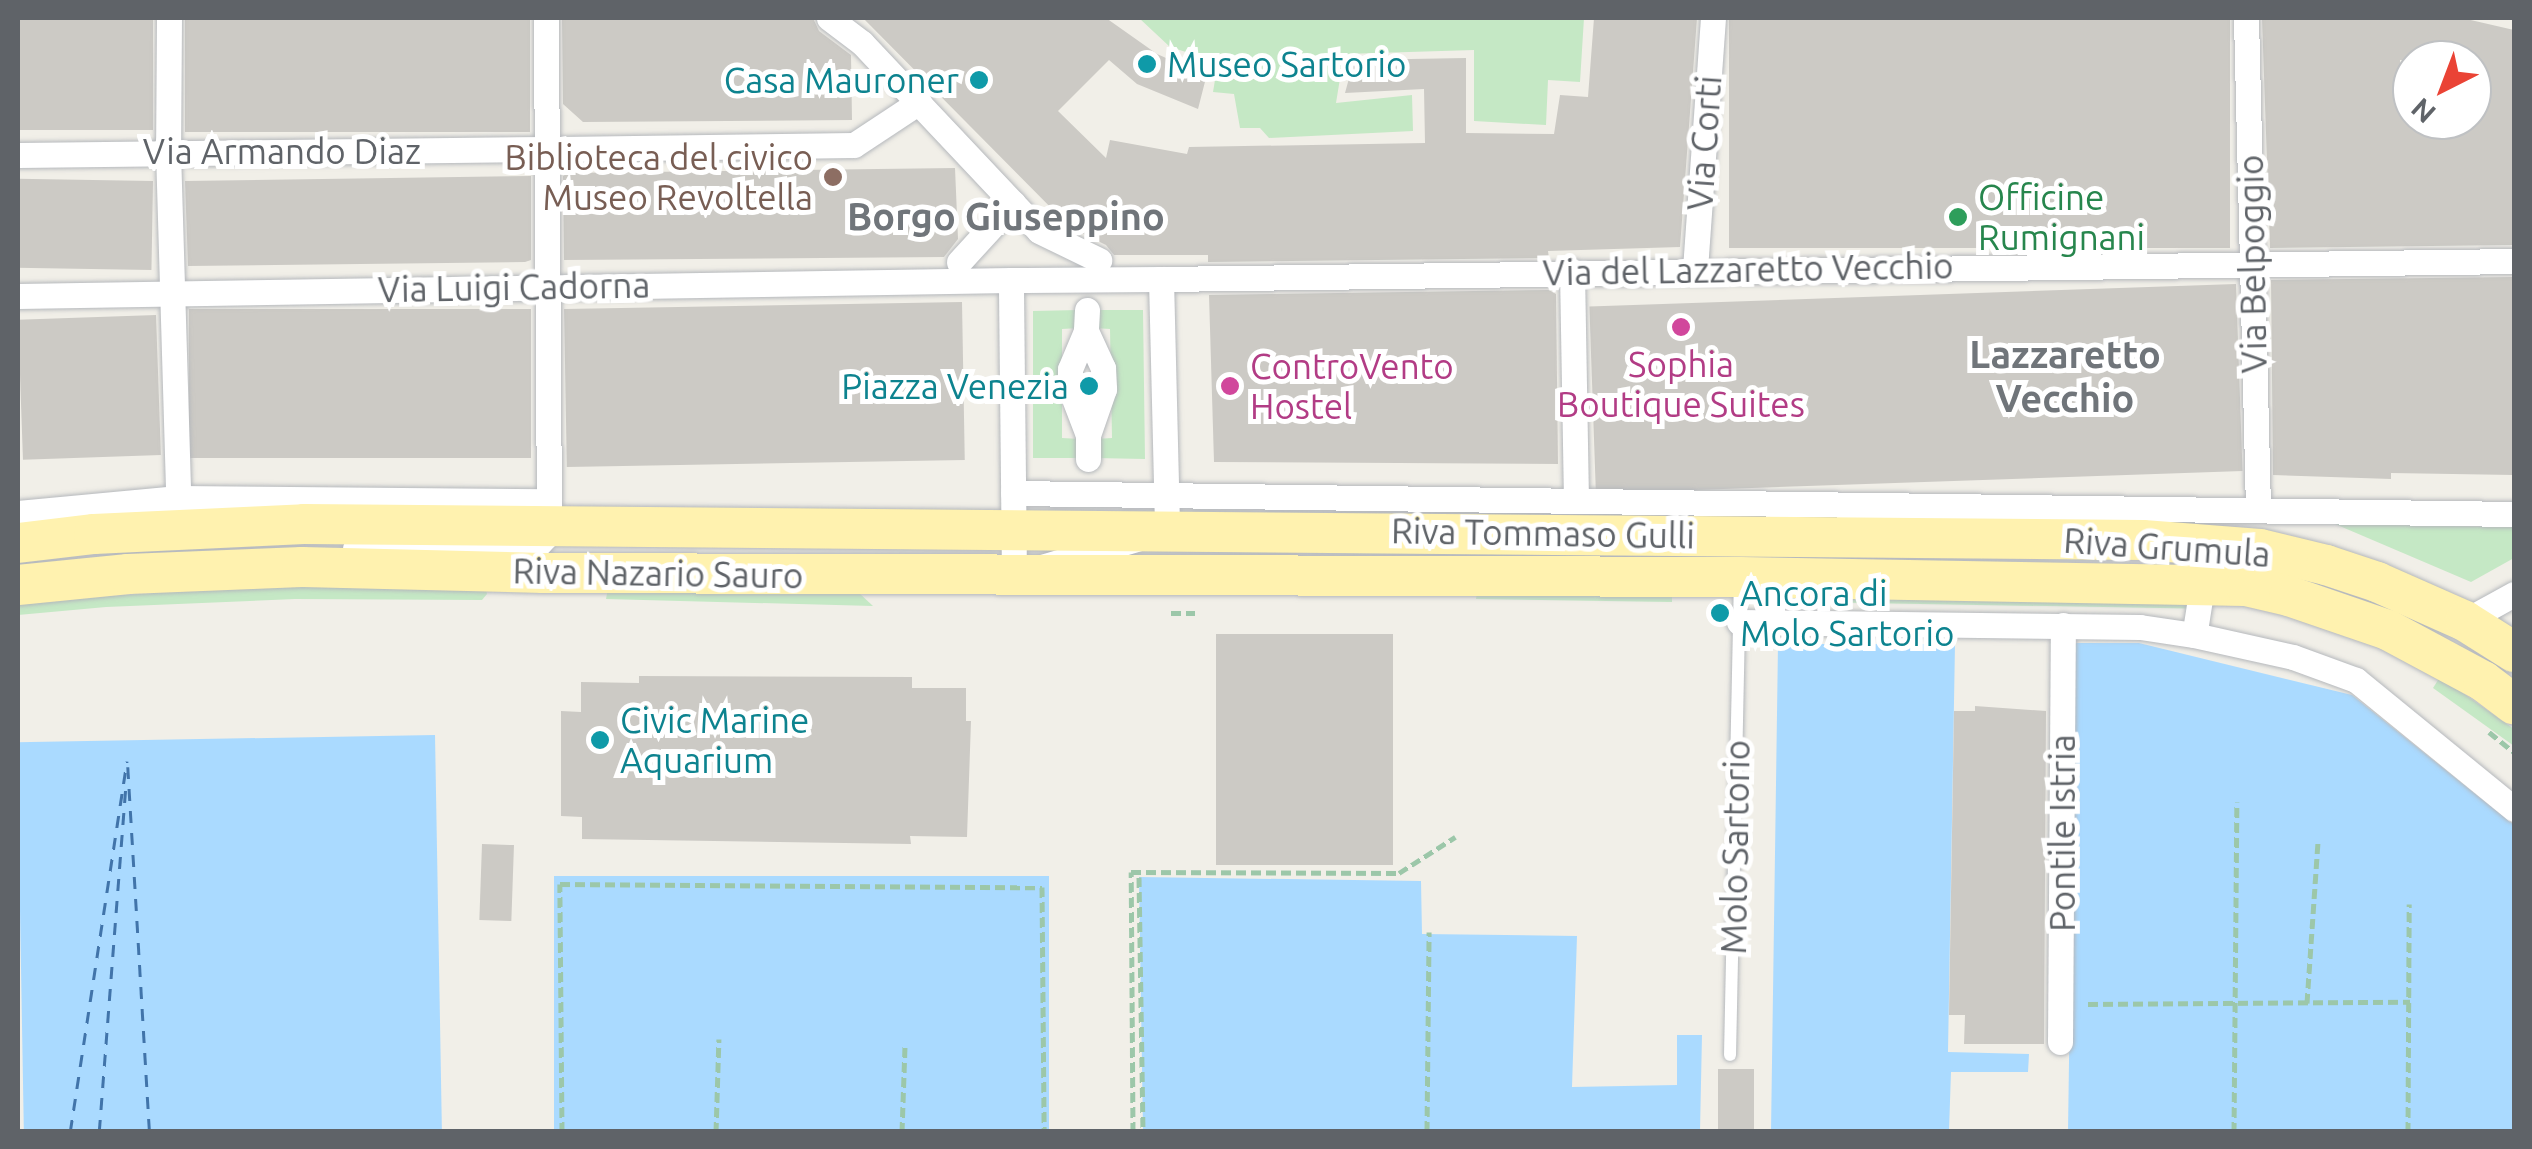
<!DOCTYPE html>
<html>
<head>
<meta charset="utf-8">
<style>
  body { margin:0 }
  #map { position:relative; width:2532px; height:1149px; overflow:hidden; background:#f1efe8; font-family:Ubuntu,sans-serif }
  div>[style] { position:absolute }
  .green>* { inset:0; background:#c5e8c5; transform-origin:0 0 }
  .water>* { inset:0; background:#aadaff; transform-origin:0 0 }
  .ferry>* { height:2.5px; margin-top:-1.25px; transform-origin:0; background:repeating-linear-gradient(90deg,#4174aa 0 12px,transparent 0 22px) }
  .building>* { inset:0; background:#cccac5; transform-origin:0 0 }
  .path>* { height:5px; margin-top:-2.5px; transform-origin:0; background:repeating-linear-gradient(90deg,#9cc7a9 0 10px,transparent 0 15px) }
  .roads { filter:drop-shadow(0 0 2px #b5b8bc) drop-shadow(0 0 2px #b5b8bc) }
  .lane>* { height:12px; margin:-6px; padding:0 6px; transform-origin:6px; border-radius:6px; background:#fff }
  .street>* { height:25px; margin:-12.5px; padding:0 12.5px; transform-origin:12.5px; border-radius:12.5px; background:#fff }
  .primary>* { height:40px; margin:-20px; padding:0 20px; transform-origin:20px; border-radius:20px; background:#fff2af }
  .dots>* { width:28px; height:28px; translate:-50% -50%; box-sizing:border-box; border:5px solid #fff; border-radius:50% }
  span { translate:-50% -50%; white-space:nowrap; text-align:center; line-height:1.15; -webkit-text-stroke:10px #fff; paint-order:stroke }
  .culture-label { font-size:35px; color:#0d838f }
  .left { translate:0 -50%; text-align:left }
  .right { translate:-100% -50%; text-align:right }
  .street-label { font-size:35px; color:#5f6368 }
  .education-label { font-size:35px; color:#785e54 }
  .leisure-label { font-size:35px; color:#27864d }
  .hotel-label { font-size:35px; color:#b23c85 }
  .neighbourhood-label { font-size:38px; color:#70757a; font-weight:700 }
  .frame { position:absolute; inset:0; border:20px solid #5f6368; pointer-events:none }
  .north { position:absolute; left:2392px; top:40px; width:100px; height:100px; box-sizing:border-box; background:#fff; border:2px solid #bfc1c3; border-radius:50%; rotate:222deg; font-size:28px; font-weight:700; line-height:40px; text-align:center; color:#5f6368 }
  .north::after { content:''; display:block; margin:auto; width:35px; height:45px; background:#ea4335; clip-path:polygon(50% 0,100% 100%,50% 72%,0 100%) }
</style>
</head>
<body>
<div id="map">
  <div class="green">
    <div style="clip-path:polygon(1139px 18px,1584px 18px,1580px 82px,1548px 80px,1546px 125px,1474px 121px,1474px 50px,1344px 54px,1336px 103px,1412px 95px,1413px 131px,1269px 138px,1260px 128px,1240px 128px,1234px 94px,1213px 92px,1218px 62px,1170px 47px)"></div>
    <div style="clip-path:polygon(1079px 310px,1079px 328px,1062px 329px,1062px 438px,1080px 439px,1081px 458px,1033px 458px,1033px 311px)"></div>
    <div style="clip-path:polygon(1094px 310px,1143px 310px,1145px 459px,1095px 458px,1095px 439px,1112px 438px,1110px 329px,1094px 328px)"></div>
    <div style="clip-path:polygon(2335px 524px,2514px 527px,2514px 558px,2471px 582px)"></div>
    <div style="clip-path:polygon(260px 586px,486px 588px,487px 594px,482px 600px,295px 599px,106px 607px,18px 615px,18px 602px)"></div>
    <div style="clip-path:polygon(608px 588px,858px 592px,873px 606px,606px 599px)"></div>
    <div style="left:1754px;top:590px;width:434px;height:11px;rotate:1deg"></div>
    <div style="clip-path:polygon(1477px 592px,1672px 593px,1672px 602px,1476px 599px)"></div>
    <div style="clip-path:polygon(2440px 677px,2514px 729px,2514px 746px,2433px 688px)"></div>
  </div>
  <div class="water">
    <div style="clip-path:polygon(2075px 643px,2139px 643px,2352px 695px,2514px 825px,2514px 1131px,2068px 1132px)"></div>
    <div style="clip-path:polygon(1778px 644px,1955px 644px,1948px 1052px,2029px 1054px,2028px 1072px,1951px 1072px,1949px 1131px,1771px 1132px)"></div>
    <div style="left:435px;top:735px;width:396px;height:418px;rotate:89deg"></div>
    <div style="left:554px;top:876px;width:495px;height:255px"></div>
    <div style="clip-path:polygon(1139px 877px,1421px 881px,1422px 934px,1577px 936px,1572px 1087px,1677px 1085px,1677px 1035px,1702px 1035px,1700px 1131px,1143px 1131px)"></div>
  </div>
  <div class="ferry">
    <div style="left:128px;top:767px;width:366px;rotate:86.6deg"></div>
    <div style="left:70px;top:1132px;width:375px;rotate:-81.3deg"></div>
    <div style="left:99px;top:1132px;width:351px;rotate:-85.6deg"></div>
  </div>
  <div class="building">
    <div style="left:18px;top:18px;width:135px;height:112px"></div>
    <div style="left:185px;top:18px;width:345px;height:114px"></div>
    <div style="clip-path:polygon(562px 18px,813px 18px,819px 31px,851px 55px,852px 120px,583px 122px,563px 104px)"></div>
    <div style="clip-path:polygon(863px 18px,1106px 18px,1157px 54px,1191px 69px,1208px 70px,1198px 109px,1137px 84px,1109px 60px,1058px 111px,1106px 158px,1110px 140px,1187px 154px,1189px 147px,1425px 143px,1424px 89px,1345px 93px,1354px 60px,1466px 58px,1466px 133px,1554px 134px,1560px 95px,1588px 97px,1594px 18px,1697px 18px,1680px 247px,1548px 251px,1549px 258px,1208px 262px,1208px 255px,1114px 255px,1106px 245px,1071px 228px)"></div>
    <div style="left:1729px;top:18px;width:501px;height:230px"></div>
    <div style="clip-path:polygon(evenodd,2262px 18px,2462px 18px,2514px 30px,2514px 245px,2270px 248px,2262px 18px,2400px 60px,2472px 60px,2472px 120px,2402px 120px,2400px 60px)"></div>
    <div style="clip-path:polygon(955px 168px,958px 239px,944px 257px,564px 260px,563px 176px,568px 173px)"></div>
    <div style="clip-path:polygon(531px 176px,531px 260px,525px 262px,188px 266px,185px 181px)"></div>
    <div style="left:153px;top:181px;width:89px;height:135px;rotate:91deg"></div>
    <div style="clip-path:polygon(2514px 277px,2514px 475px,2391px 473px,2391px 479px,2273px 475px,2271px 280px)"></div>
    <div style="left:2236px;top:284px;width:187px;height:647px;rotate:88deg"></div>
    <div style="clip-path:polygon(1549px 290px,1556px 294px,1558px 464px,1214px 462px,1209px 295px)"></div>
    <div style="left:962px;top:302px;width:158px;height:398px;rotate:89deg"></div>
    <div style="left:531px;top:309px;width:149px;height:342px;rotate:90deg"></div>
    <div style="left:156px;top:315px;width:140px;height:138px;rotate:88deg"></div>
    <div style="left:1393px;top:634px;width:231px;height:177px;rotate:90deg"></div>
    <div style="clip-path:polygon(639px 676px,912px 677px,912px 688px,966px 688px,966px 721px,971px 721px,967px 837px,910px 836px,911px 844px,582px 839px,582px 817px,561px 816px,561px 711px,581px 712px,581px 682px,639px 683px)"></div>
    <div style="clip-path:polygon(1975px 706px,2046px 711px,2044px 1044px,1964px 1044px,1965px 1015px,1949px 1015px,1954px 711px,1975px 711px)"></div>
    <div style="left:482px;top:844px;width:32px;height:76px;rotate:2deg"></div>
    <div style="left:1754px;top:1069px;width:63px;height:36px;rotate:90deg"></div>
  </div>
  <div class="path">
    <div style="left:1171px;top:613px;width:24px"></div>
    <div style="left:2489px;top:732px;width:32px;rotate:39deg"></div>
    <div style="left:1139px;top:877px;width:255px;rotate:89.1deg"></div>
    <div style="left:2307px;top:1003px;width:161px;rotate:-86.1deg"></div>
    <div style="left:2088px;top:1004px;width:322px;rotate:-0.4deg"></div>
    <div style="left:1427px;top:1131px;width:199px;rotate:-89.4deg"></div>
    <div style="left:562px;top:1132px;width:248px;rotate:-90.5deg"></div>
    <div style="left:560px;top:884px;width:482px;rotate:0.4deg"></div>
    <div style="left:1042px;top:887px;width:245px;rotate:89.5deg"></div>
    <div style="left:716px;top:1132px;width:93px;rotate:-88.2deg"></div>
    <div style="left:902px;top:1132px;width:87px;rotate:-88deg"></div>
    <div style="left:1133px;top:1132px;width:260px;rotate:-90.4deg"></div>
    <div style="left:1131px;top:872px;width:268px;rotate:0.2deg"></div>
    <div style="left:1399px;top:873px;width:67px;rotate:-32.7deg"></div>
    <div style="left:2234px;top:1132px;width:330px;rotate:-89.5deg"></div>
    <div style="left:2408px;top:1132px;width:228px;rotate:-89.7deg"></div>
  </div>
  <div class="roads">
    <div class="lane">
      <div style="left:1730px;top:1055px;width:472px;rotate:-88.8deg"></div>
    </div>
    <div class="street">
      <div style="left:169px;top:18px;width:133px;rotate:90.4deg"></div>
      <div style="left:168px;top:151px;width:347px;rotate:88.3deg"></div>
      <div style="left:829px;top:18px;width:41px;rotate:37.1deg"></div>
      <div style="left:862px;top:43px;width:258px;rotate:46.7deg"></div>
      <div style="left:1039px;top:231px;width:67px;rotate:25.8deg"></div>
      <div style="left:2246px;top:18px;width:492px;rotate:88.6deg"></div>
      <div style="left:561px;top:149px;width:293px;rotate:-0.8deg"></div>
      <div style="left:854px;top:145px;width:78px;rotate:-33.5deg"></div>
      <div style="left:18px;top:155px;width:528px;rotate:-0.65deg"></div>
      <div style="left:959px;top:262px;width:80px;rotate:-47.5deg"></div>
      <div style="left:1695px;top:269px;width:252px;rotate:-85.9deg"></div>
      <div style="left:1572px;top:271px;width:229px;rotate:89deg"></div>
      <div style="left:1161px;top:279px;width:1353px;rotate:-0.76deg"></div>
      <div style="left:1161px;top:279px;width:251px;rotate:88.6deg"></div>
      <div style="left:1167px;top:530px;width:159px;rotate:163.6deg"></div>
      <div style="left:1014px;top:575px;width:295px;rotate:-90.6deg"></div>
      <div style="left:1011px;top:280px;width:150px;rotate:-0.4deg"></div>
      <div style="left:18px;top:296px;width:993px;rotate:-0.92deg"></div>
      <div style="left:1087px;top:310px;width:21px;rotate:93deg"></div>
      <div style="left:1086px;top:331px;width:41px;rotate:65.3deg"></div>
      <div style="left:1103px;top:368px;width:21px;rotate:87deg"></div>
      <div style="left:1104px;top:389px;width:49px;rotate:109.2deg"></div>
      <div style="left:1086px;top:331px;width:41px;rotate:112.8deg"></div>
      <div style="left:1070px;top:369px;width:19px;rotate:90deg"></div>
      <div style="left:1070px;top:388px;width:50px;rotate:69deg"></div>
      <div style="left:1088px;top:435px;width:24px;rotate:90deg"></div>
      <div style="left:1013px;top:493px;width:1501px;rotate:0.8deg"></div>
      <div style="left:18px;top:513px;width:161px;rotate:-5.4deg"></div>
      <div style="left:178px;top:498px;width:370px;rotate:0.5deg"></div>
      <div style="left:355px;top:549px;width:167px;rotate:0.3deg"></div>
      <div style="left:522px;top:550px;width:14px;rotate:-12deg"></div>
      <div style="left:536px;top:547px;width:13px;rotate:-48deg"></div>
      <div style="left:545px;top:537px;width:11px;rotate:-68deg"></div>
      <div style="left:549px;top:527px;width:509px;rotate:-90.34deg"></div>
      <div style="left:2200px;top:599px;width:36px;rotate:99deg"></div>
      <div style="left:2194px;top:635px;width:101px;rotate:12.5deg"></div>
      <div style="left:2293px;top:657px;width:67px;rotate:20.1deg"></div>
      <div style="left:2356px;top:680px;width:204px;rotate:39.2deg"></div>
      <div style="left:2465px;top:621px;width:56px;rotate:-28.9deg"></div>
      <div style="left:1739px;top:622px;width:401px;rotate:0.7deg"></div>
      <div style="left:2140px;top:627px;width:55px;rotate:8.4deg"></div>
      <div style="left:2060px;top:1042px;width:417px;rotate:-89.6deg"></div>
    </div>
    <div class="primary">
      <div style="left:18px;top:543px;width:77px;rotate:-6.8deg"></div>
      <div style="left:94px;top:534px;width:210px;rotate:-2.7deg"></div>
      <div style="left:304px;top:524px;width:1839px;rotate:0.5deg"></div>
      <div style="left:2143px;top:540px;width:117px;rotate:4.4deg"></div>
      <div style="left:2260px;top:549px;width:68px;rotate:13.6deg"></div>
      <div style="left:2326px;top:565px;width:54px;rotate:18.4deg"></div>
      <div style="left:2377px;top:582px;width:96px;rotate:23.9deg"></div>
      <div style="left:2465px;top:621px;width:58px;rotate:32.3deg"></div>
      <div style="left:18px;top:585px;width:111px;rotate:-5.7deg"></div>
      <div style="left:128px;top:574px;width:174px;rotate:-2.3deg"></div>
      <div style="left:302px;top:567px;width:241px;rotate:1.4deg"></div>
      <div style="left:543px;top:573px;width:1197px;rotate:0.19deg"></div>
      <div style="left:1740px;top:577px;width:506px;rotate:1.02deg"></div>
      <div style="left:2246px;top:586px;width:44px;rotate:13.1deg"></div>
      <div style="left:2289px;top:596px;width:105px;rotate:19deg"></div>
      <div style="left:2388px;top:630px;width:108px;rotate:28.2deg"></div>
      <div style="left:2483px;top:681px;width:39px;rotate:37deg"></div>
    </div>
  </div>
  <div class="dots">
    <div style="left:1147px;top:64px;background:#0f9aa8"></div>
    <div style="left:979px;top:80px;background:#0f9aa8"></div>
    <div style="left:833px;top:177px;background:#8d6e63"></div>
    <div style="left:1958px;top:217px;background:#2e9e5b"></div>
    <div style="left:1681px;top:327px;background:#d1479c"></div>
    <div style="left:1089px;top:386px;background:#0f9aa8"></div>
    <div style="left:1230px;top:386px;background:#d1479c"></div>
    <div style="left:1720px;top:613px;background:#0f9aa8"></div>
    <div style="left:600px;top:740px;background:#0f9aa8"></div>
  </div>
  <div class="culture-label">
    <span class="left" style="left:1167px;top:64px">Museo Sartorio</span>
    <span class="right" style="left:959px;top:80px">Casa Mauroner</span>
    <span class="right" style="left:1069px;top:386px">Piazza Venezia</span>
    <span class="left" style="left:1740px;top:613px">Ancora di<br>Molo Sartorio</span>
    <span class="left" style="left:620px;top:740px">Civic Marine<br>Aquarium</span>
  </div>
  <div class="street-label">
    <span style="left:1704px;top:143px;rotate:-86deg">Via Corti</span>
    <span style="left:282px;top:151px">Via Armando Diaz</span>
    <span style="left:2252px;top:264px;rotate:-91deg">Via Belpoggio</span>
    <span style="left:1748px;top:269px;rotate:-1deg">Via del Lazzaretto Vecchio</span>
    <span style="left:514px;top:287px;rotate:-1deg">Via Luigi Cadorna</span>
    <span style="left:1543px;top:533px;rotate:1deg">Riva Tommaso Gulli</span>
    <span style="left:2167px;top:547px;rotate:4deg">Riva Grumula</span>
    <span style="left:658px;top:573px;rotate:1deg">Riva Nazario Sauro</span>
    <span style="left:2062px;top:833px;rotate:-90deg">Pontile Istria</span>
    <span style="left:1735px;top:847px;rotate:-89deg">Molo Sartorio</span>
  </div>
  <div class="education-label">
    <span class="right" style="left:813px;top:177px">Biblioteca del civico<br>Museo Revoltella</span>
  </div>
  <div class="leisure-label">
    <span class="left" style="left:1978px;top:217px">Officine<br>Rumignani</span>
  </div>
  <div class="hotel-label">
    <span style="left:1681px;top:384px">Sophia<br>Boutique Suites</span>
    <span class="left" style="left:1250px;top:386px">ControVento<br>Hostel</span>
  </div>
  <div class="neighbourhood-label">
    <span style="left:1006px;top:217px">Borgo Giuseppino</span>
    <span style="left:2065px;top:377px">Lazzaretto<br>Vecchio</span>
  </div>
  <div class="frame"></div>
  <div class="north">N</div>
</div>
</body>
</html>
